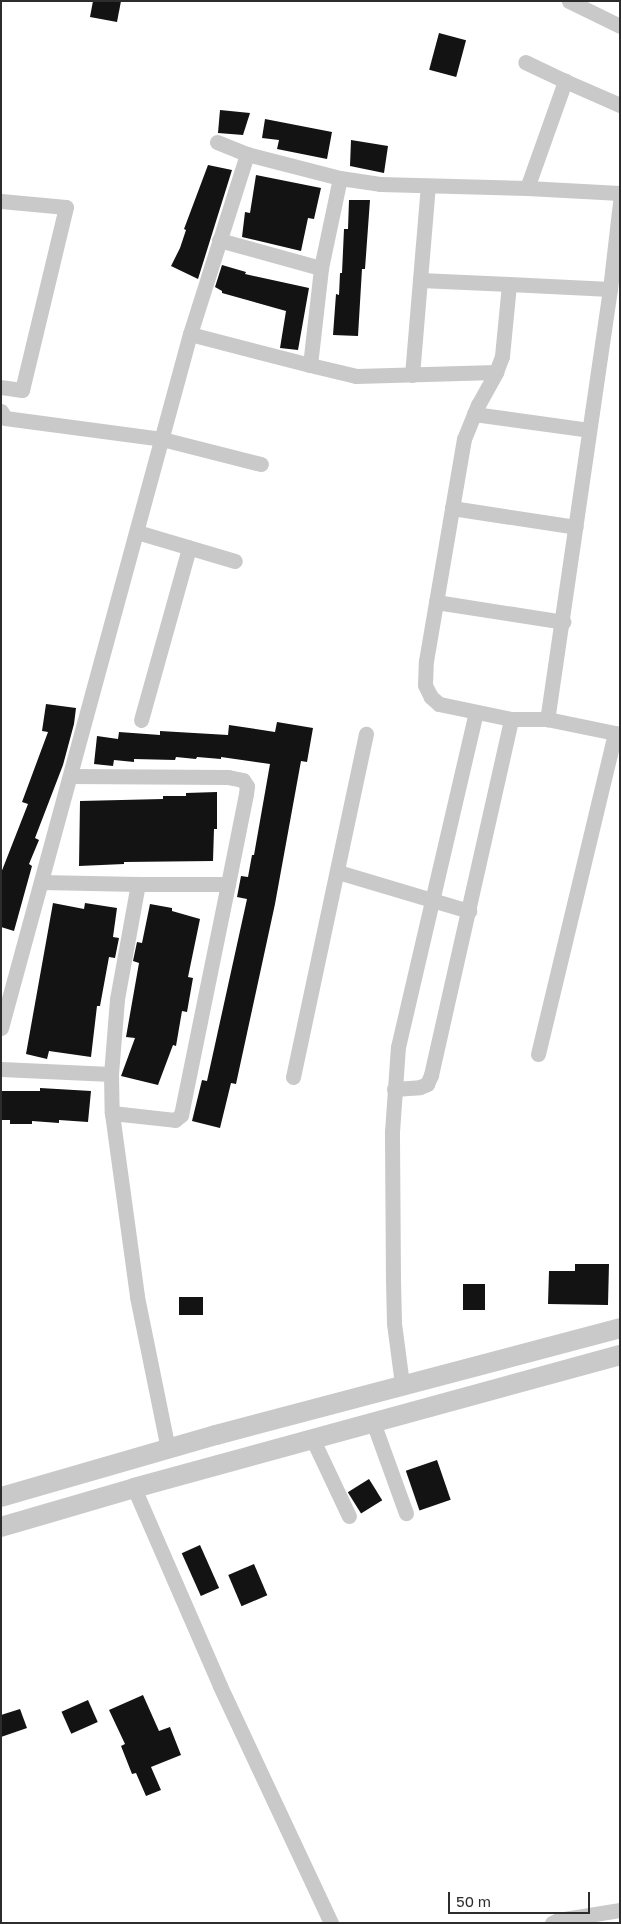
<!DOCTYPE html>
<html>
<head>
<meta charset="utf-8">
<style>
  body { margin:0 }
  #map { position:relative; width:621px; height:1924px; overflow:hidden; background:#fff; font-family:"Golos Text",sans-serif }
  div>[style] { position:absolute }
  .building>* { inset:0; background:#131313; transform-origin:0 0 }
  .minor>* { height:15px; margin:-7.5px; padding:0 7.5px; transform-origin:7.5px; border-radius:7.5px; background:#c9c9c9 }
  .tertiary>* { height:20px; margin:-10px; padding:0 10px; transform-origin:10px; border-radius:10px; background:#c9c9c9 }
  span { translate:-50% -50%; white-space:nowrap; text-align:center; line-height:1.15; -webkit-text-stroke:5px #fff; paint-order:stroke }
  .frame { position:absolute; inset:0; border:2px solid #2c2c2c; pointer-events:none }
  .scale { position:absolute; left:448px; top:1892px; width:142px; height:22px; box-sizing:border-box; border:2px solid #2c2c2c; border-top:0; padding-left:6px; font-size:15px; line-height:18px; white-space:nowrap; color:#2c2c2c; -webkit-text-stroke:4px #fff; paint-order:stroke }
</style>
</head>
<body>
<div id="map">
  <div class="building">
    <div style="clip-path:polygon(93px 1px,121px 1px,117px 22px,90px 17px)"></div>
    <div style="left:439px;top:33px;width:28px;height:38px;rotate:15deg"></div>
    <div style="clip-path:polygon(220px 110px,250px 113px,243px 135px,218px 133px)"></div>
    <div style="clip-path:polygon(265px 119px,332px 132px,327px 159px,277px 149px,279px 140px,262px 138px)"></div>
    <div style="clip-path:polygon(351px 140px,388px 146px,384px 173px,350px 166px)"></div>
    <div style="clip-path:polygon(208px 165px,232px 170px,198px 279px,171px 266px,180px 248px,186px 230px,184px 229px)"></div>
    <div style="clip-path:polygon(256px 175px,321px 188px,314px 219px,308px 218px,301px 251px,242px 237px,245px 212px,250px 213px)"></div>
    <div style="clip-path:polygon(349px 200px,370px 200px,365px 269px,362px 269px,358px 336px,333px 335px,336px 294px,339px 295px,340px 273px,342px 273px,344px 229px,348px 229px)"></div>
    <div style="clip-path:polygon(222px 265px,246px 272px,245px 274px,309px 288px,298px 350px,280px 348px,286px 311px,222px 293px,222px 291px,215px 287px)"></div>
    <div style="clip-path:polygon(46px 704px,76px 708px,74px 724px,63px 765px,35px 838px,39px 840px,29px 864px,32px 866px,14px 931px,1px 927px,1px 873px,28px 804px,22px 802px,48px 732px,42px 731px)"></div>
    <div style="clip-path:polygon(277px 722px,313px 728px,307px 762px,301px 761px,275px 904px,236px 1084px,231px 1083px,220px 1128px,192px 1121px,202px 1080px,207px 1081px,247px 899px,237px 897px,241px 876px,248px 877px,252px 855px,254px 855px,270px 764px,221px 757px,221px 759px,197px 757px,196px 759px,176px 757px,175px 760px,134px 759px,134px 762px,114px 760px,113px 766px,94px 764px,97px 736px,118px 739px,119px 732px,160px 735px,160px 731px,228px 735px,229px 725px,275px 732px)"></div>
    <div style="clip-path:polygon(217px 792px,217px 829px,214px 829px,213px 861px,124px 862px,124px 864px,79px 866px,80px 801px,163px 799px,163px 796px,186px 796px,186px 793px)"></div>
    <div style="clip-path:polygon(53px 903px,84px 909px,85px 903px,117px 908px,113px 937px,119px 938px,115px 958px,109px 957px,100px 1006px,97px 1006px,91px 1057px,49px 1051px,47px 1059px,26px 1054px)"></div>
    <div style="clip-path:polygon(150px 904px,172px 908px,172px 911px,200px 919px,188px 977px,193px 978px,187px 1012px,182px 1011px,176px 1046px,173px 1045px,158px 1085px,121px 1076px,135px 1038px,126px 1037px,139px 963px,133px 961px,137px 942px,142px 943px)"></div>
    <div style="clip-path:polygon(40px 1088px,91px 1091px,88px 1122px,59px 1120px,59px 1123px,32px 1121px,32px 1124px,10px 1124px,10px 1120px,1px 1120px,1px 1091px,40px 1091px)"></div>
    <div style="clip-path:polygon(575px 1264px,609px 1264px,608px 1305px,548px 1304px,549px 1271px,575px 1271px)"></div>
    <div style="left:463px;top:1284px;width:22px;height:26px"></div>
    <div style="left:179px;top:1297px;width:24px;height:18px"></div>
    <div style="left:437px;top:1460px;width:42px;height:33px;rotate:71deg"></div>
    <div style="left:369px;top:1479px;width:25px;height:25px;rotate:58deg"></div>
    <div style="left:200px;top:1545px;width:47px;height:20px;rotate:66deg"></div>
    <div style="left:254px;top:1564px;width:34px;height:28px;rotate:67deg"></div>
    <div style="clip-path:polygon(143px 1695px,159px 1731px,170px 1727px,181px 1755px,151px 1767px,161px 1790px,146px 1796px,136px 1773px,132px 1774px,121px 1746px,125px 1744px,109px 1710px)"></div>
    <div style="left:88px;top:1700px;width:24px;height:29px;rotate:66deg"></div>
    <div style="clip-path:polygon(20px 1709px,27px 1728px,1px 1737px,1px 1715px)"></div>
  </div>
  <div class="minor">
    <div style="left:569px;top:1px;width:57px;rotate:26.1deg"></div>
    <div style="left:565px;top:81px;width:60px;rotate:23.6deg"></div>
    <div style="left:217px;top:142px;width:32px;rotate:22deg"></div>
    <div style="left:527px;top:188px;width:93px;rotate:3.1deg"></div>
    <div style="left:1px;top:201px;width:65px;rotate:5.3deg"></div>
    <div style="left:66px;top:207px;width:188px;rotate:103.5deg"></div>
    <div style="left:22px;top:390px;width:21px;rotate:-172deg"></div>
    <div style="left:219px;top:240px;width:106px;rotate:15.4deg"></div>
    <div style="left:420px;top:280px;width:89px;rotate:2.6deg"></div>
    <div style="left:610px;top:289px;width:435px;rotate:98.3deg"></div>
    <div style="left:547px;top:719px;width:36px;rotate:180deg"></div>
    <div style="left:511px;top:719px;width:74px;rotate:-168.2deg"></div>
    <div style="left:439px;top:704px;width:11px;rotate:-139deg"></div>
    <div style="left:431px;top:697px;width:13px;rotate:-117deg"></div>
    <div style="left:425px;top:685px;width:24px;rotate:-88deg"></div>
    <div style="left:426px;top:661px;width:225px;rotate:-80.3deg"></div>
    <div style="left:464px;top:439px;width:37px;rotate:-68deg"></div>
    <div style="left:478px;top:405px;width:38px;rotate:-61deg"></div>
    <div style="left:496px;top:372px;width:17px;rotate:-69deg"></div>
    <div style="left:502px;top:356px;width:72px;rotate:-84.4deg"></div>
    <div style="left:509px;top:284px;width:101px;rotate:2.8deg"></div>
    <div style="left:610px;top:289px;width:88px;rotate:-83.4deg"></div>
    <div style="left:190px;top:334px;width:124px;rotate:14.5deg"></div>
    <div style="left:310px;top:365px;width:98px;rotate:-83.5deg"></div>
    <div style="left:321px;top:268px;width:92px;rotate:-78.1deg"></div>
    <div style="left:310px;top:365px;width:47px;rotate:13.4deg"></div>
    <div style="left:356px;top:376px;width:140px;rotate:-1.6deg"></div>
    <div style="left:412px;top:375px;width:190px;rotate:-85.2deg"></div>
    <div style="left:1px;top:411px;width:8px;rotate:60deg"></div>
    <div style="left:5px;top:418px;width:158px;rotate:7.6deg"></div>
    <div style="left:162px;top:439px;width:102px;rotate:14.2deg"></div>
    <div style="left:474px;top:414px;width:116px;rotate:7.9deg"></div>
    <div style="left:452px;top:508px;width:125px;rotate:8.7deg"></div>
    <div style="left:137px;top:532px;width:102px;rotate:16.5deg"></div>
    <div style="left:436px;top:602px;width:129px;rotate:8.9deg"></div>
    <div style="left:141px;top:720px;width:179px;rotate:-74.4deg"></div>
    <div style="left:338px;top:872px;width:137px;rotate:16.6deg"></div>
    <div style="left:41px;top:882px;width:97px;rotate:1.2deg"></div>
    <div style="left:1px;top:1028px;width:719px;rotate:-74.77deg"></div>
    <div style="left:190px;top:334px;width:189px;rotate:-72.4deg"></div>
    <div style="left:247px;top:154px;width:96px;rotate:14.5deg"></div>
    <div style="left:340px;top:178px;width:40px;rotate:8.5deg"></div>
    <div style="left:380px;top:184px;width:147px;rotate:1.6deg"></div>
    <div style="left:527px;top:188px;width:114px;rotate:-70.4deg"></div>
    <div style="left:565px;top:81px;width:44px;rotate:-154.6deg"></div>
    <div style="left:538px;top:1054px;width:330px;rotate:-76.5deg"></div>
    <div style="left:615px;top:733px;width:69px;rotate:-168.4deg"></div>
    <div style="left:1px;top:1069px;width:110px;rotate:2.6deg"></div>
    <div style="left:111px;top:1074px;width:75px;rotate:-85.4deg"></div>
    <div style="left:117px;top:999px;width:117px;rotate:-79.7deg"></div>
    <div style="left:138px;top:884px;width:90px"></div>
    <div style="left:228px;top:884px;width:92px;rotate:-78.7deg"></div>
    <div style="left:246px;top:794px;width:8px;rotate:-83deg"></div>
    <div style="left:247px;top:786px;width:7px;rotate:-124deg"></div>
    <div style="left:243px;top:780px;width:15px;rotate:-169deg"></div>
    <div style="left:228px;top:777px;width:158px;rotate:-179.6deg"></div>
    <div style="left:111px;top:1074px;width:39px;rotate:89deg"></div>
    <div style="left:293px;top:1077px;width:351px;rotate:-78deg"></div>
    <div style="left:394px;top:1089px;width:26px;rotate:-4deg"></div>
    <div style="left:420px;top:1087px;width:8px;rotate:-23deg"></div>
    <div style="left:427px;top:1084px;width:10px;rotate:-66deg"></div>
    <div style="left:431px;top:1075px;width:365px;rotate:-77.3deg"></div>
    <div style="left:402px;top:1384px;width:62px;rotate:-97.5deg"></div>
    <div style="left:394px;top:1323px;width:43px;rotate:-91.3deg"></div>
    <div style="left:393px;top:1280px;width:148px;rotate:-90.4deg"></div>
    <div style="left:392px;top:1132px;width:85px;rotate:-86deg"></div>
    <div style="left:398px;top:1047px;width:344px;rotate:-76.9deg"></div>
    <div style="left:373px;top:1422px;width:97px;rotate:70.1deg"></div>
    <div style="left:313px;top:1440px;width:84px;rotate:64.7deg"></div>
    <div style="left:168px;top:1449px;width:156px;rotate:-101.5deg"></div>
    <div style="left:137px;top:1296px;width:185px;rotate:-97.8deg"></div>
    <div style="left:112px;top:1113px;width:63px;rotate:6.3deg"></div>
    <div style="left:175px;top:1120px;width:8px;rotate:-40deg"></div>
    <div style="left:181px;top:1115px;width:236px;rotate:-78.5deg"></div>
    <div style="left:134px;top:1488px;width:216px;rotate:66.5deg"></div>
    <div style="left:220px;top:1686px;width:262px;rotate:64.9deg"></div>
    <div style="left:552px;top:1923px;width:7px;rotate:-27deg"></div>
    <div style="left:558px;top:1920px;width:63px;rotate:-9.2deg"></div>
  </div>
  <div class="tertiary">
    <div style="left:1px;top:1497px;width:224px;rotate:-16.1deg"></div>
    <div style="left:216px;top:1435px;width:418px;rotate:-14.8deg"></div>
    <div style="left:1px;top:1527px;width:139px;rotate:-16.3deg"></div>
    <div style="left:134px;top:1488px;width:504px;rotate:-15.3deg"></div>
  </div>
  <div class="frame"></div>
  <div class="scale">50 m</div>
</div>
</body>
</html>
